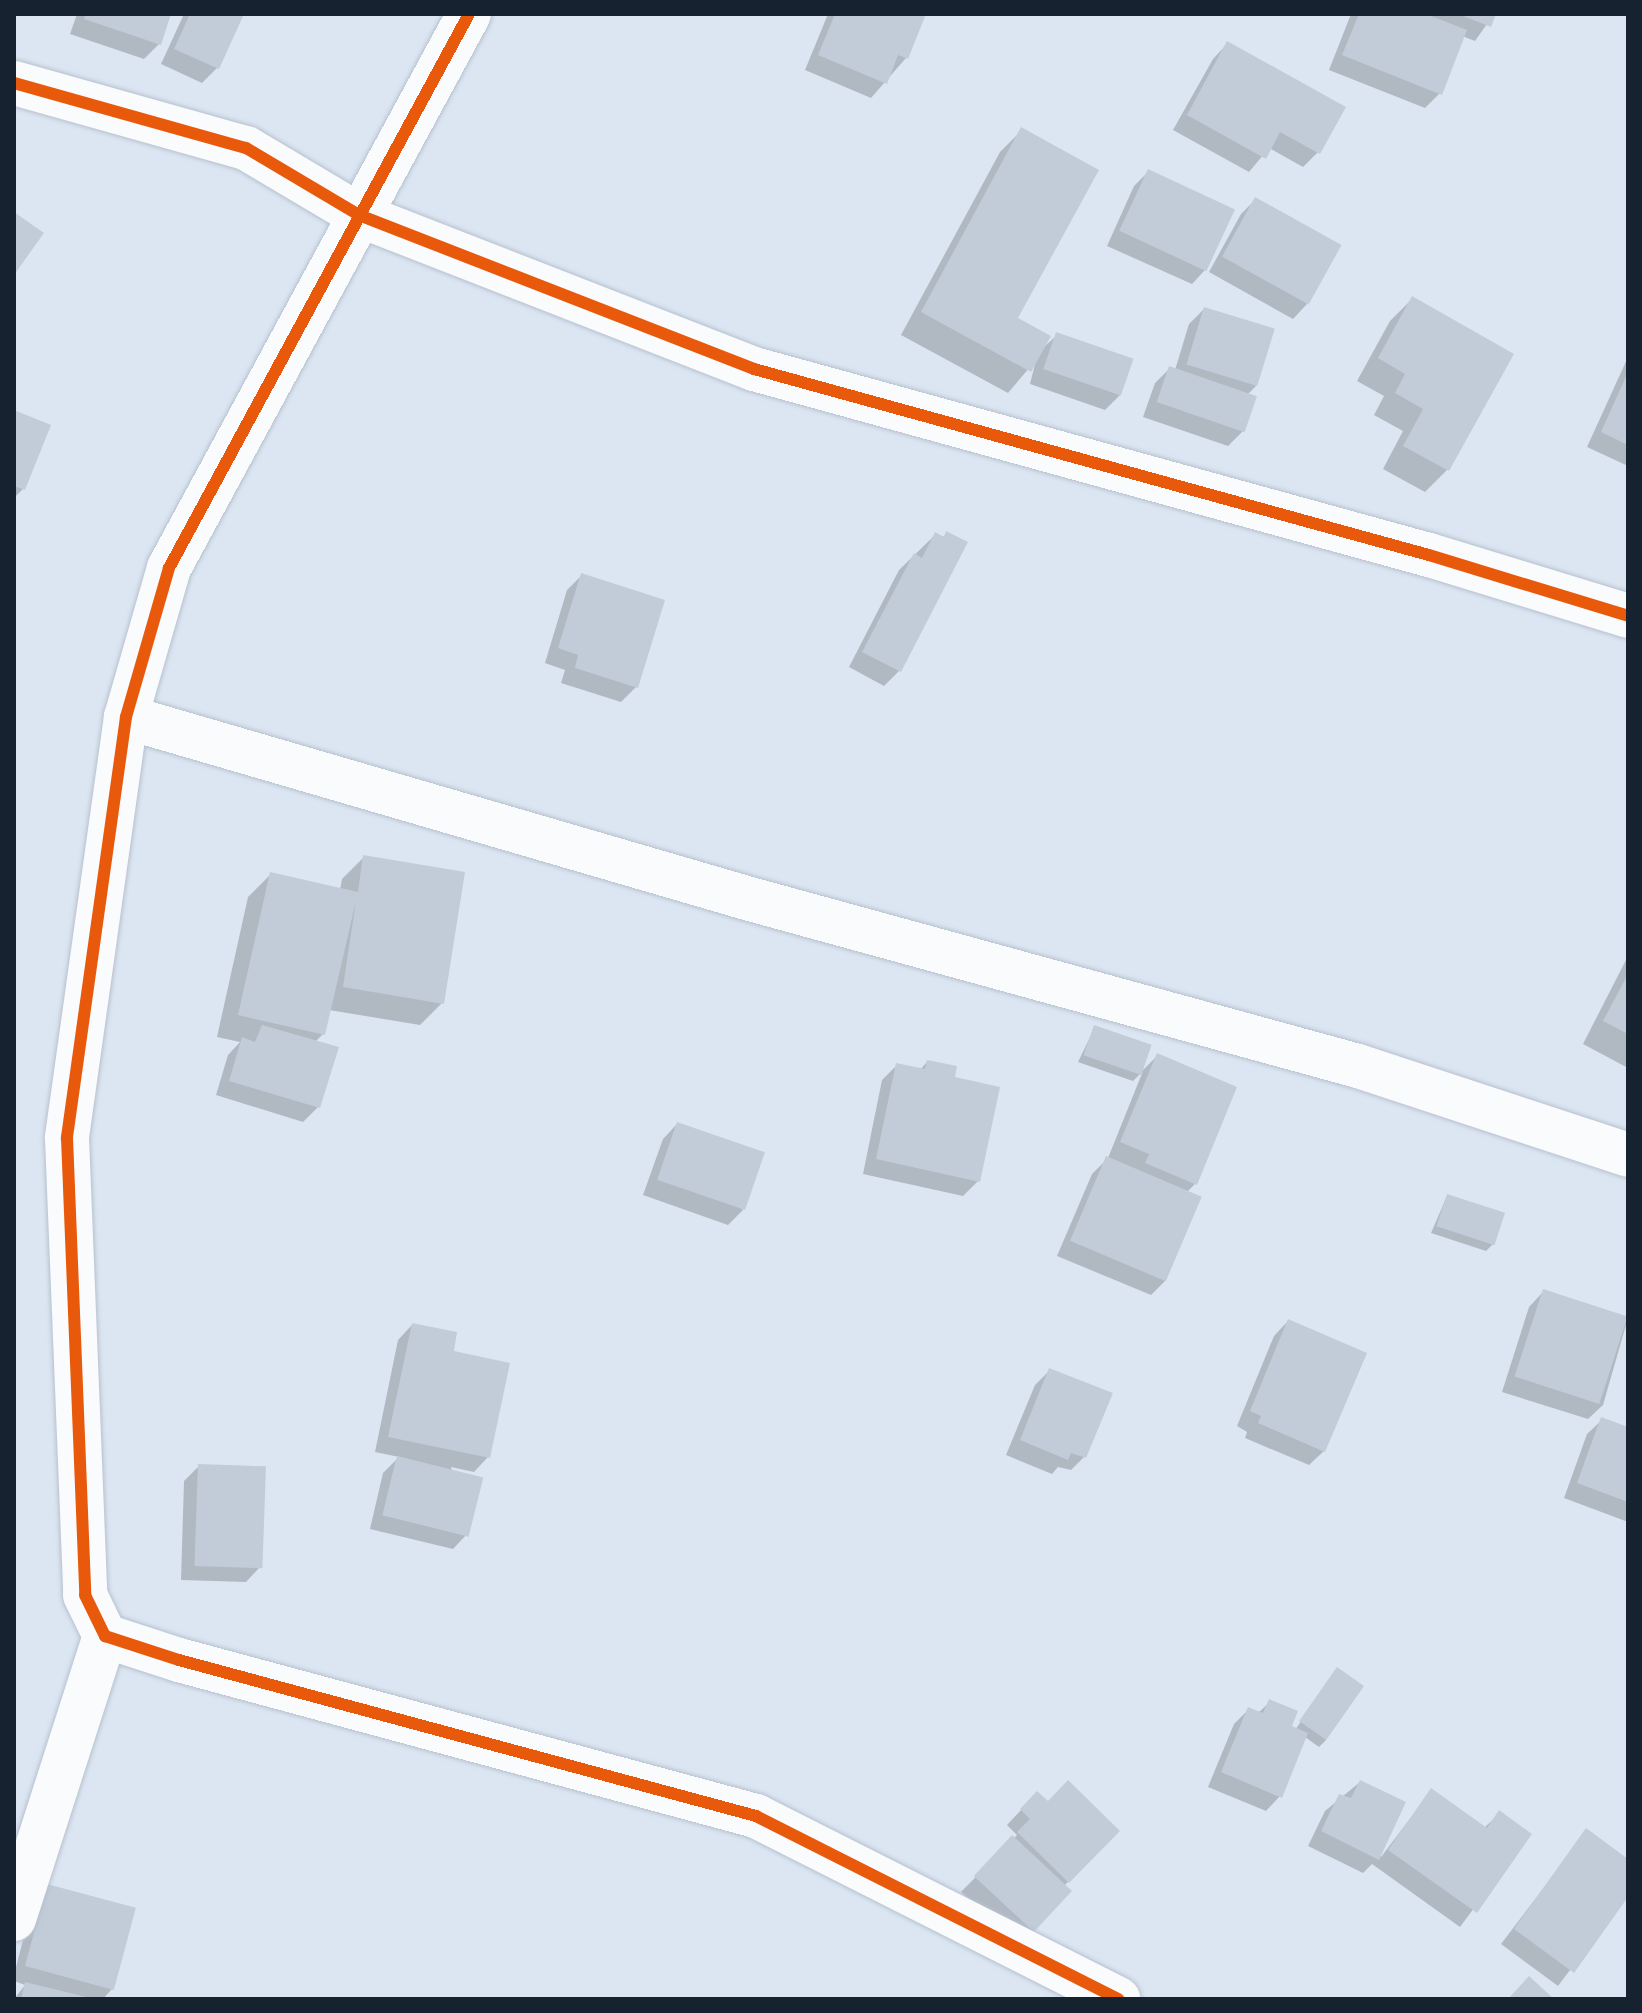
<!DOCTYPE html>
<html>
<head>
<meta charset="utf-8">
<style>
  body { margin:0 }
  #map { position:relative; width:1642px; height:2013px; overflow:hidden; background:#dce6f3; font-family:Spectral,serif }
  div>[style] { position:absolute }
  .shadow>* { inset:0; background:#0003 }
  .building>* { inset:0; background:#c2ccd9; transform-origin:0 0 }
  .roads { filter:drop-shadow(0 0 2px #b7c1ce) drop-shadow(0 0 2px #b7c1ce) }
  .street>* { height:44px; margin:-22px; padding:0 22px; transform-origin:22px; border-radius:22px; background:#fafbfd }
  .cycleway>* { height:12px; margin:-6px; padding:0 6px; transform-origin:6px; border-radius:6px; background:#e8590c }
  span { translate:-50% -50%; white-space:nowrap; text-align:center; line-height:1.15; -webkit-text-stroke:6px #d2e5fd; paint-order:stroke }
  .frame { position:absolute; inset:0; border:16px solid #172230; pointer-events:none }
</style>
</head>
<body>
<div id="map">
  <div class="shadow">
    <div style="clip-path:polygon(77px 14px,169px 14px,159px 44px,144px 59px,70px 34px)"></div>
    <div style="clip-path:polygon(184px 14px,241px 15px,217px 68px,202px 83px,161px 64px)"></div>
    <div style="clip-path:polygon(828px 14px,924px 14px,906px 58px,871px 98px,805px 70px)"></div>
    <div style="clip-path:polygon(1351px 14px,1494px 14px,1475px 41px,1462px 36px,1440px 93px,1425px 108px,1329px 70px)"></div>
    <div style="clip-path:polygon(1227px 44px,1318px 152px,1303px 167px,1269px 148px,1249px 172px,1173px 130px,1213px 59px)"></div>
    <div style="clip-path:polygon(1022px 130px,1016px 319px,1044px 347px,1057px 335px,1120px 395px,1105px 410px,1030px 384px,1036px 360px,1008px 393px,901px 335px,1000px 152px)"></div>
    <div style="clip-path:polygon(1149px 171px,1233px 210px,1206px 269px,1192px 284px,1107px 246px,1134px 186px)"></div>
    <div style="clip-path:polygon(1256px 199px,1307px 304px,1293px 319px,1209px 272px,1241px 214px)"></div>
    <div style="clip-path:polygon(1412px 299px,1512px 354px,1447px 470px,1425px 492px,1383px 469px,1403px 431px,1374px 415px,1384px 396px,1357px 381px,1390px 321px)"></div>
    <div style="clip-path:polygon(1204px 309px,1256px 386px,1247px 395px,1243px 431px,1228px 446px,1143px 417px,1155px 383px,1170px 368px,1175px 370px,1189px 324px)"></div>
    <div style="clip-path:polygon(1628px 357px,1628px 466px,1587px 447px)"></div>
    <div style="clip-path:polygon(14px 412px,23px 489px,14px 498px)"></div>
    <div style="clip-path:polygon(947px 533px,965px 542px,899px 671px,884px 686px,849px 667px,899px 570px,935px 535px,942px 538px)"></div>
    <div style="clip-path:polygon(582px 575px,636px 687px,621px 702px,561px 683px,565px 670px,545px 663px,567px 590px)"></div>
    <div style="clip-path:polygon(364px 857px,442px 1003px,420px 1025px,329px 1010px,323px 1034px,315px 1042px,318px 1107px,303px 1122px,216px 1095px,228px 1055px,240px 1042px,217px 1037px,248px 897px,270px 875px,340px 890px,342px 879px)"></div>
    <div style="clip-path:polygon(1628px 956px,1628px 1068px,1583px 1044px)"></div>
    <div style="clip-path:polygon(1095px 1027px,1140px 1073px,1158px 1055px,1195px 1184px,1187px 1192px,1165px 1281px,1151px 1295px,1057px 1256px,1092px 1174px,1108px 1158px,1143px 1071px,1133px 1081px,1078px 1062px)"></div>
    <div style="clip-path:polygon(927px 1062px,953px 1078px,978px 1181px,963px 1196px,863px 1174px,882px 1080px,897px 1065px,920px 1070px)"></div>
    <div style="clip-path:polygon(677px 1124px,743px 1210px,728px 1225px,643px 1195px,663px 1139px)"></div>
    <div style="clip-path:polygon(1447px 1196px,1493px 1244px,1486px 1251px,1431px 1233px)"></div>
    <div style="clip-path:polygon(1543px 1292px,1628px 1318px,1603px 1405px,1588px 1419px,1502px 1392px,1529px 1307px)"></div>
    <div style="clip-path:polygon(1288px 1321px,1324px 1451px,1309px 1465px,1245px 1438px,1247px 1432px,1237px 1426px,1274px 1336px)"></div>
    <div style="clip-path:polygon(412px 1325px,452px 1353px,488px 1457px,474px 1472px,451px 1467px,467px 1534px,453px 1549px,370px 1529px,383px 1473px,399px 1457px,375px 1452px,398px 1340px)"></div>
    <div style="clip-path:polygon(1050px 1370px,1086px 1455px,1071px 1470px,1058px 1467px,1052px 1474px,1006px 1455px,1035px 1385px)"></div>
    <div style="clip-path:polygon(1602px 1420px,1628px 1430px,1628px 1522px,1564px 1498px,1587px 1434px)"></div>
    <div style="clip-path:polygon(199px 1466px,260px 1567px,246px 1582px,181px 1580px,184px 1481px)"></div>
    <div style="clip-path:polygon(1337px 1670px,1326px 1740px,1319px 1747px,1305px 1737px,1280px 1796px,1266px 1811px,1208px 1787px,1234px 1724px,1249px 1709px,1258px 1713px,1270px 1702px,1295px 1730px)"></div>
    <div style="clip-path:polygon(1360px 1782px,1381px 1857px,1431px 1791px,1484px 1828px,1500px 1813px,1529px 1834px,1460px 1927px,1372px 1864px,1363px 1873px,1308px 1846px,1325px 1811px)"></div>
    <div style="clip-path:polygon(1037px 1793px,1048px 1803px,1117px 1831px,1064px 1886px,1070px 1891px,1019px 1946px,961px 1892px,1017px 1835px,1007px 1825px)"></div>
    <div style="clip-path:polygon(1587px 1831px,1628px 1861px,1628px 1893px,1558px 1986px,1501px 1944px)"></div>
    <div style="clip-path:polygon(48px 1886px,112px 1989px,103px 1999px,14px 1999px,25px 1985px,14px 1981px,14px 1975px,33px 1901px)"></div>
  </div>
  <div class="building">
    <div style="clip-path:polygon(86px 14px,171px 14px,161px 45px,84px 19px)"></div>
    <div style="clip-path:polygon(190px 14px,244px 14px,219px 69px,174px 49px)"></div>
    <div style="clip-path:polygon(835px 14px,926px 14px,908px 59px,898px 55px,887px 84px,818px 55px)"></div>
    <div style="clip-path:polygon(1359px 14px,1426px 14px,1467px 30px,1442px 95px,1342px 55px)"></div>
    <div style="clip-path:polygon(1458px 14px,1496px 14px,1491px 27px)"></div>
    <div style="clip-path:polygon(1227px 41px,1346px 107px,1320px 154px,1280px 132px,1266px 159px,1187px 115px)"></div>
    <div style="clip-path:polygon(1021px 127px,1099px 170px,1018px 318px,1051px 336px,1031px 372px,921px 312px)"></div>
    <div style="left:1148px;top:169px;width:96px;height:68px;rotate:25deg"></div>
    <div style="left:1255px;top:197px;width:99px;height:68px;rotate:29deg"></div>
    <div style="clip-path:polygon(14px 212px,44px 233px,14px 275px)"></div>
    <div style="clip-path:polygon(1412px 296px,1514px 354px,1449px 471px,1403px 446px,1423px 409px,1395px 393px,1405px 374px,1378px 358px)"></div>
    <div style="left:1204px;top:307px;width:74px;height:60px;rotate:17deg"></div>
    <div style="left:1056px;top:332px;width:82px;height:39px;rotate:19deg"></div>
    <div style="left:1169px;top:366px;width:93px;height:38px;rotate:19deg"></div>
    <div style="clip-path:polygon(1628px 372px,1628px 445px,1601px 432px)"></div>
    <div style="clip-path:polygon(14px 410px,51px 425px,25px 490px,14px 486px)"></div>
    <div style="clip-path:polygon(946px 531px,968px 542px,901px 672px,862px 652px,914px 553px,922px 558px,935px 532px,944px 537px)"></div>
    <div style="clip-path:polygon(581px 573px,665px 600px,638px 688px,575px 668px,578px 655px,558px 648px)"></div>
    <div style="clip-path:polygon(363px 855px,465px 872px,444px 1004px,343px 987px,356px 901px,325px 1035px,238px 1015px,270px 872px,358px 892px)"></div>
    <div style="clip-path:polygon(1628px 974px,1628px 1034px,1603px 1021px)"></div>
    <div style="clip-path:polygon(262px 1025px,339px 1047px,320px 1108px,229px 1081px,242px 1037px,255px 1042px)"></div>
    <div style="left:1094px;top:1025px;width:61px;height:32px;rotate:19deg"></div>
    <div style="clip-path:polygon(1157px 1053px,1237px 1087px,1197px 1185px,1145px 1163px,1149px 1154px,1120px 1142px)"></div>
    <div style="clip-path:polygon(927px 1060px,957px 1066px,955px 1077px,1000px 1087px,980px 1182px,876px 1159px,896px 1063px,925px 1069px)"></div>
    <div style="left:677px;top:1122px;width:93px;height:61px;rotate:19deg"></div>
    <div style="left:1106px;top:1156px;width:104px;height:92px;rotate:23deg"></div>
    <div style="left:1447px;top:1194px;width:61px;height:34px;rotate:18deg"></div>
    <div style="left:1543px;top:1289px;width:89px;height:92px;rotate:18deg"></div>
    <div style="clip-path:polygon(1288px 1319px,1367px 1353px,1325px 1452px,1258px 1423px,1261px 1416px,1250px 1411px)"></div>
    <div style="clip-path:polygon(412px 1323px,457px 1332px,454px 1351px,510px 1363px,490px 1458px,388px 1437px)"></div>
    <div style="clip-path:polygon(1049px 1368px,1113px 1393px,1086px 1458px,1071px 1453px,1068px 1460px,1020px 1440px)"></div>
    <div style="clip-path:polygon(1601px 1417px,1628px 1427px,1628px 1502px,1577px 1483px)"></div>
    <div style="left:397px;top:1456px;width:89px;height:61px;rotate:14deg"></div>
    <div style="left:198px;top:1464px;width:68px;height:102px;rotate:2deg"></div>
    <div style="left:1337px;top:1667px;width:33px;height:66px;rotate:35deg"></div>
    <div style="clip-path:polygon(1269px 1699px,1298px 1711px,1292px 1726px,1308px 1733px,1282px 1798px,1221px 1772px,1248px 1707px,1263px 1713px)"></div>
    <div style="clip-path:polygon(1068px 1780px,1120px 1831px,1069px 1883px,1017px 1832px,1030px 1819px,1020px 1809px,1037px 1791px,1048px 1801px)"></div>
    <div style="clip-path:polygon(1360px 1780px,1406px 1802px,1379px 1860px,1321px 1831px,1339px 1794px,1351px 1798px)"></div>
    <div style="clip-path:polygon(1431px 1788px,1487px 1828px,1499px 1810px,1532px 1834px,1477px 1913px,1388px 1850px)"></div>
    <div style="clip-path:polygon(1586px 1828px,1628px 1859px,1628px 1897px,1574px 1973px,1514px 1929px)"></div>
    <div style="left:1012px;top:1835px;width:82px;height:56px;rotate:43deg"></div>
    <div style="left:47px;top:1884px;width:92px;height:85px;rotate:15deg"></div>
    <div style="clip-path:polygon(1529px 1976px,1554px 1999px,1508px 1999px)"></div>
    <div style="clip-path:polygon(25px 1982px,90px 1998px,90px 1999px,21px 1999px)"></div>
  </div>
  <div class="roads">
    <div class="street">
      <div style="left:469px;top:14px;width:630px;rotate:118.44deg"></div>
      <div style="left:169px;top:568px;width:155px;rotate:106.1deg"></div>
      <div style="left:126px;top:717px;width:425px;rotate:98deg"></div>
      <div style="left:67px;top:1138px;width:457px;rotate:87.7deg"></div>
      <div style="left:85px;top:1595px;width:46px;rotate:64deg"></div>
      <div style="left:105px;top:1636px;width:78px;rotate:18deg"></div>
      <div style="left:179px;top:1660px;width:598px;rotate:15.13deg"></div>
      <div style="left:756px;top:1816px;width:406px;rotate:26.8deg"></div>
      <div style="left:14px;top:83px;width:241px;rotate:15.7deg"></div>
      <div style="left:246px;top:148px;width:131px;rotate:30.7deg"></div>
      <div style="left:359px;top:215px;width:424px;rotate:21.3deg"></div>
      <div style="left:754px;top:369px;width:700px;rotate:15.41deg"></div>
      <div style="left:1429px;top:555px;width:208px;rotate:17deg"></div>
      <div style="left:126px;top:717px;width:650px;rotate:16.26deg"></div>
      <div style="left:750px;top:899px;width:631px;rotate:15.36deg"></div>
      <div style="left:1358px;top:1066px;width:284px;rotate:18.2deg"></div>
      <div style="left:14px;top:1919px;width:297px;rotate:-72.2deg"></div>
    </div>
  </div>
  <div class="cycleway">
    <div style="left:469px;top:14px;width:630px;rotate:118.44deg"></div>
    <div style="left:169px;top:568px;width:155px;rotate:106.1deg"></div>
    <div style="left:126px;top:717px;width:425px;rotate:98deg"></div>
    <div style="left:67px;top:1138px;width:457px;rotate:87.7deg"></div>
    <div style="left:85px;top:1595px;width:46px;rotate:64deg"></div>
    <div style="left:105px;top:1636px;width:78px;rotate:18deg"></div>
    <div style="left:179px;top:1660px;width:598px;rotate:15.13deg"></div>
    <div style="left:756px;top:1816px;width:406px;rotate:26.8deg"></div>
    <div style="left:14px;top:83px;width:241px;rotate:15.7deg"></div>
    <div style="left:246px;top:148px;width:131px;rotate:30.7deg"></div>
    <div style="left:359px;top:215px;width:424px;rotate:21.3deg"></div>
    <div style="left:754px;top:369px;width:700px;rotate:15.41deg"></div>
    <div style="left:1429px;top:555px;width:208px;rotate:17deg"></div>
  </div>
  <div class="frame"></div>
</div>
</body>
</html>
